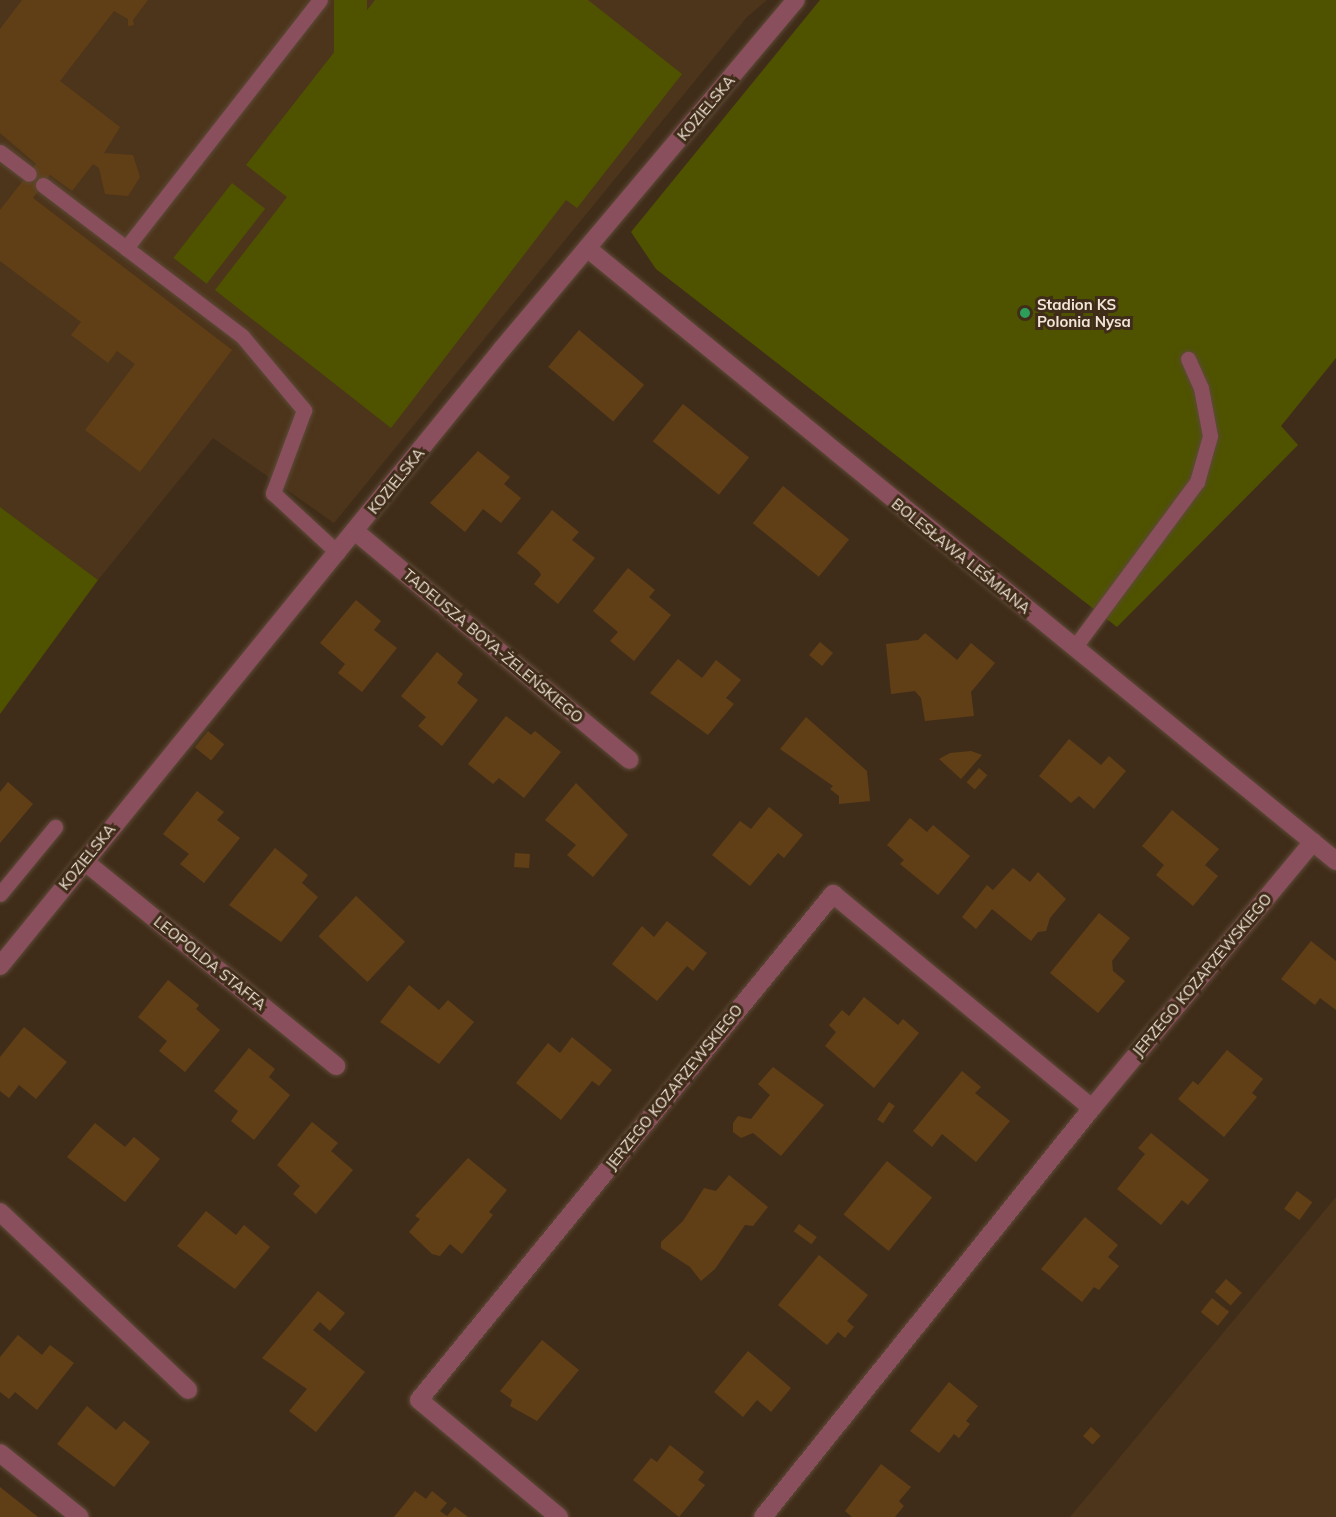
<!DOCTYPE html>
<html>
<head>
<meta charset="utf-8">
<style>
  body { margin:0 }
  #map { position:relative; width:1336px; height:1517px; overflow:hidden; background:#402d19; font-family:Mulish,sans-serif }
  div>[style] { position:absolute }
  .built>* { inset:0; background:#4d351b }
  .green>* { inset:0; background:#4f5300; transform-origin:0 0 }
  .building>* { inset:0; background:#603f17; transform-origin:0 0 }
  .roads { filter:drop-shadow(0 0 2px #5c4a38) drop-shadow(0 0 2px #5c4a38) }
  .lane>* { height:15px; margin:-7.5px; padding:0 7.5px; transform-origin:7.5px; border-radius:7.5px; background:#8a4f5c }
  .street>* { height:18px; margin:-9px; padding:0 9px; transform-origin:9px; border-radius:9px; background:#8a4f5c }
  .dots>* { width:16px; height:16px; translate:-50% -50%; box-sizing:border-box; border:3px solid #402d19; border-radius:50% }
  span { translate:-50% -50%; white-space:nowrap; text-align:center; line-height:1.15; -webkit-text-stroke:6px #402d19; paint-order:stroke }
  .street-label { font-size:15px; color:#f1e5d8 }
  .poi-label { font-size:15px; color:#f1e5d8; font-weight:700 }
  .left { translate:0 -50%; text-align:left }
</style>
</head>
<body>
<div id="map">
  <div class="built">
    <div style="clip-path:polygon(0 0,767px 0,747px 17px,334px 523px,213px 438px,98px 580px,0 507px)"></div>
    <div style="clip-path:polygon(1336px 1197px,1336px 1517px,1070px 1517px,1101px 1480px)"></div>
  </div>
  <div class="green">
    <div style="left:334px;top:0;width:33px;height:278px"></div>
    <div style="clip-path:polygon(375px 0,588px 0,682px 74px,577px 208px,566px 200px,391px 428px,215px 290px,287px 197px,246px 165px)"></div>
    <div style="clip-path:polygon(820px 0,1336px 0,1336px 358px,1281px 426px,1298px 445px,1117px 627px,656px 269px,631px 232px)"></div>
    <div style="left:232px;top:183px;width:42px;height:95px;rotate:38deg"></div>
    <div style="clip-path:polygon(0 507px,98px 580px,0 714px)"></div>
  </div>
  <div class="building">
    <div style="clip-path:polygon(22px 0,148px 0,133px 20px,134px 25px,128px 26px,128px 19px,114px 11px,60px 81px,120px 127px,104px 153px,133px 155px,140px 177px,128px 196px,105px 194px,99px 168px,93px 164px,72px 191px,50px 175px,33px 198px,232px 350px,140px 472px,85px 430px,135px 364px,117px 351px,108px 363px,71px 335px,81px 322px,0 261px,0 210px,36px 164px,0 133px,0 29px)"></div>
    <div style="left:579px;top:330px;width:85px;height:48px;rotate:40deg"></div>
    <div style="left:683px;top:404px;width:85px;height:48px;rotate:39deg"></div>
    <div style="clip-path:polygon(478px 451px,510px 477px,504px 484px,521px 498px,501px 523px,483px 509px,465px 532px,430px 503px)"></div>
    <div style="left:783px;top:486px;width:85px;height:48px;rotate:39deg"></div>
    <div style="clip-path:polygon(552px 510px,579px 532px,572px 540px,595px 558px,558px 604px,534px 584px,541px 575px,539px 571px,517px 553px)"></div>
    <div style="clip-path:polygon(628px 568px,655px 590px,649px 597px,671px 615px,634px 661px,610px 641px,618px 632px,593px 611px)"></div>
    <div style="clip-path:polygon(356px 600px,381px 621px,374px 630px,397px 648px,362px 692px,338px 673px,345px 664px,320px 643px)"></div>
    <div style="clip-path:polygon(925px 633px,957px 660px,971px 643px,995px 663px,971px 692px,974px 716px,925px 721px,921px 698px,915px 691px,891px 694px,886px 644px,918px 640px)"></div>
    <div style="left:820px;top:642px;width:17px;height:17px;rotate:40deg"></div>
    <div style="clip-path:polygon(437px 652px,463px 674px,457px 683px,478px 700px,442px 746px,418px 726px,426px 717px,401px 696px)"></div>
    <div style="clip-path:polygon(678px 659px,702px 678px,716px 660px,741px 680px,726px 698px,734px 704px,708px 735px,650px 693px)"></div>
    <div style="clip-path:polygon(506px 716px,531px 735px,535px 731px,561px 752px,524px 798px,499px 778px,493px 784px,468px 764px)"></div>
    <div style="clip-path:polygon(806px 717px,867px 771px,870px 801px,839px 804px,839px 796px,830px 789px,833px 786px,780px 749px)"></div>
    <div style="left:208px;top:731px;width:21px;height:21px;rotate:39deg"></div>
    <div style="clip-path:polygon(1069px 739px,1101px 765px,1109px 756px,1126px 771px,1094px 809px,1079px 796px,1071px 803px,1039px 776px)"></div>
    <div style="clip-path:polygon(971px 751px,982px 755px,961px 779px,939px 759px,950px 753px)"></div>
    <div style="left:979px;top:768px;width:11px;height:19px;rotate:41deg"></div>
    <div style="clip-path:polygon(8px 782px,33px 804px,0 843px,0 792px)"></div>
    <div style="clip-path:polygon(576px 783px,628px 835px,593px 877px,567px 855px,576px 845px,545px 820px)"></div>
    <div style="clip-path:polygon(197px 791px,224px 812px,217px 820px,240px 838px,204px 883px,180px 864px,189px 854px,163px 834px)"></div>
    <div style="clip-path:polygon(769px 807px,803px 835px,784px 858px,778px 853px,750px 886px,712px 855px,740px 821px,751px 829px)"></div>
    <div style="clip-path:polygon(1172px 810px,1219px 849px,1205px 865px,1218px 876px,1193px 906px,1156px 875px,1164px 865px,1142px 846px)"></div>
    <div style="clip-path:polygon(910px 818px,927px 832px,933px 825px,970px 856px,938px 895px,900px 864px,904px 860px,887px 845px)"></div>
    <div style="clip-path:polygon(275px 848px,308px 875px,302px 883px,318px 897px,281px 942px,229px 905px)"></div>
    <div style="left:515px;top:853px;width:15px;height:14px;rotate:4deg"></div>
    <div style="clip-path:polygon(1013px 868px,1030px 882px,1038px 872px,1066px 899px,1050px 918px,1046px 931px,1038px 932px,1031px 941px,992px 909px,976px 929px,962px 917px,987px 885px,993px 890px)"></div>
    <div style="left:356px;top:896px;width:67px;height:55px;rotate:43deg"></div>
    <div style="clip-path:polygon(1099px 913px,1130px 938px,1112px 961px,1113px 971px,1125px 981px,1098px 1013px,1050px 973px)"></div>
    <div style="clip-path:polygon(667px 921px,707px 953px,693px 971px,687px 966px,657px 1001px,612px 964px,642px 926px,654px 937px)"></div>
    <div style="clip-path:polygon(1311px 941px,1336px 961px,1336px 1010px,1320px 998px,1315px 1005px,1281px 979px)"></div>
    <div style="clip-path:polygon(168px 980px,199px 1005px,196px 1009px,220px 1030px,185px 1072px,159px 1051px,167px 1041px,138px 1017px)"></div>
    <div style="clip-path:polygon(409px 985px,439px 1010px,448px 1000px,474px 1022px,439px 1064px,380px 1022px)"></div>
    <div style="clip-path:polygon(864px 997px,898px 1025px,903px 1019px,919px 1033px,874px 1088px,825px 1046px,836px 1032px,829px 1025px,842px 1010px,849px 1016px)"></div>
    <div style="clip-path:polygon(24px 1027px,67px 1062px,36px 1099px,19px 1085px,9px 1098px,0 1091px,0 1057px)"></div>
    <div style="clip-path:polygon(572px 1037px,612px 1070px,599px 1086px,592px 1081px,561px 1120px,516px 1083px,548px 1043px,560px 1053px)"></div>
    <div style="clip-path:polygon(249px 1048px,275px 1069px,269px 1077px,290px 1095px,254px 1140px,231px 1121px,238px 1111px,214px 1091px)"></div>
    <div style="clip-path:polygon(1227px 1050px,1263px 1079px,1252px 1093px,1257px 1097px,1224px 1137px,1178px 1099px,1193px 1081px,1198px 1085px)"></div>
    <div style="clip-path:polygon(773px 1067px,824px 1105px,781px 1156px,753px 1133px,741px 1138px,733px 1132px,733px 1123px,738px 1116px,751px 1119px,770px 1095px,758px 1084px)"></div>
    <div style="clip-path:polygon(962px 1071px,981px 1087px,975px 1093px,1010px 1121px,976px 1162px,942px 1134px,932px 1147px,913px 1131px)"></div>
    <div style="left:889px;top:1102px;width:7px;height:21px;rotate:34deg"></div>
    <div style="clip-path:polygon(312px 1122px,338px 1143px,331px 1151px,353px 1170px,316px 1214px,293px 1194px,300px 1186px,277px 1165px)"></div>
    <div style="clip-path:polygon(95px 1123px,125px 1147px,134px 1137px,160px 1159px,125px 1202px,67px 1157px)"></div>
    <div style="clip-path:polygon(1151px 1133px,1209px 1180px,1188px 1205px,1182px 1200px,1161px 1225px,1117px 1189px,1145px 1154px,1138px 1148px)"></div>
    <div style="clip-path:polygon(468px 1158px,507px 1190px,489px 1212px,493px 1215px,462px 1254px,450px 1244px,440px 1256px,432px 1254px,409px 1232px,420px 1219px,415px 1216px)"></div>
    <div style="left:887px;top:1161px;width:58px;height:69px;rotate:39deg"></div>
    <div style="clip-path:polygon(729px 1175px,768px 1207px,753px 1226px,745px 1225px,715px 1269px,701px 1281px,690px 1267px,661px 1248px,661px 1242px,683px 1221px,704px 1188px,716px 1191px)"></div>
    <div style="left:1297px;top:1191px;width:19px;height:22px;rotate:36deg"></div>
    <div style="clip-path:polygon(206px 1211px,236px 1235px,244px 1225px,270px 1247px,235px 1289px,177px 1246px)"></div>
    <div style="clip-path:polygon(1085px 1217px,1118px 1245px,1108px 1257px,1119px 1266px,1099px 1290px,1094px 1287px,1082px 1302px,1041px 1269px)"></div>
    <div style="left:799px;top:1224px;width:22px;height:9px;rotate:36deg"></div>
    <div style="clip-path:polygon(819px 1255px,868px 1295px,847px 1321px,854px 1327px,845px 1338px,838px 1332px,827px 1345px,778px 1305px)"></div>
    <div style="left:1226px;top:1279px;width:21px;height:17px;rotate:41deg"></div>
    <div style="clip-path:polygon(318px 1291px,345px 1313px,330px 1331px,320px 1322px,313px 1330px,365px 1372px,316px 1432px,289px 1411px,307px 1389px,262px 1358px)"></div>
    <div style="left:1212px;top:1298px;width:22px;height:18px;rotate:39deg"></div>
    <div style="clip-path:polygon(18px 1335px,42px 1355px,50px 1345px,74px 1363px,37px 1410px,15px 1392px,9px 1399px,0 1392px,0 1357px)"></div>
    <div style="clip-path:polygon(542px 1340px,579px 1370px,537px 1421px,510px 1406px,512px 1400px,500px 1391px)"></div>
    <div style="clip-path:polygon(748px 1351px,791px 1388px,771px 1412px,757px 1400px,743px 1417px,714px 1392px)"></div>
    <div style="clip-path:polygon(949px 1382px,978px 1406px,966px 1421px,970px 1424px,959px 1438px,954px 1434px,939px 1453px,910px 1431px)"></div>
    <div style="clip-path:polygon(87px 1406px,116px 1430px,124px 1421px,150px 1442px,114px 1487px,57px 1444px)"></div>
    <div style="left:1091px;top:1427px;width:13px;height:12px;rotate:42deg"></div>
    <div style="clip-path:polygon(670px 1445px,704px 1472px,698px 1480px,705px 1485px,679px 1517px,633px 1480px,651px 1458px,657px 1462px)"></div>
    <div style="clip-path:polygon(881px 1464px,911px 1487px,899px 1501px,904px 1506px,895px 1517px,852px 1517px,845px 1511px)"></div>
    <div style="clip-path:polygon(0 1487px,38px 1517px,0 1517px)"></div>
    <div style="clip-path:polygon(415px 1491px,426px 1499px,432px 1491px,447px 1503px,440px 1511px,447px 1516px,455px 1507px,468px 1517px,394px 1517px)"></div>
  </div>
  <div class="roads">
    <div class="lane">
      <div style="left:0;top:152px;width:36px;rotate:37deg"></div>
      <div style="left:43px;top:185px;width:104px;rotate:37.2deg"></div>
      <div style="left:126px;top:248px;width:315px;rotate:-52deg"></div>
      <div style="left:126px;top:248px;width:146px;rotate:37.2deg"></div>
      <div style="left:242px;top:336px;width:97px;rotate:50deg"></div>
      <div style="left:304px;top:410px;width:89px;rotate:110.5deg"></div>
      <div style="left:273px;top:493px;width:88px;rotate:42.7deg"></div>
      <div style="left:1074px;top:648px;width:207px;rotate:-53.5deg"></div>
      <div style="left:1197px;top:482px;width:48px;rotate:-74.2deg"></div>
      <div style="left:1210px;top:436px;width:49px;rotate:-100.6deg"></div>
      <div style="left:1201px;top:388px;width:32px;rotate:-114deg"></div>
      <div style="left:0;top:894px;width:87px;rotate:-50.6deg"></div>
    </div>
    <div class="street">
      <div style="left:587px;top:248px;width:968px;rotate:39.3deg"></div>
      <div style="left:356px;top:532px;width:356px;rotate:39.8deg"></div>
      <div style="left:84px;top:861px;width:325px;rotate:39.1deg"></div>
      <div style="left:0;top:966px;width:795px;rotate:-50.87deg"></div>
      <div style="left:502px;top:349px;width:456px;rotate:-49.9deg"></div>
      <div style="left:0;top:1212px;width:259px;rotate:43.4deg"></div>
      <div style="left:0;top:1453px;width:102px;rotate:38.7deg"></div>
      <div style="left:559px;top:1517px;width:182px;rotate:-140.1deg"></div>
      <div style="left:419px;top:1400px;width:654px;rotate:-50.71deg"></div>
      <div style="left:833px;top:894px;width:336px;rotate:39.6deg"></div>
      <div style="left:1092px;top:1108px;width:346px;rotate:-50.3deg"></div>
      <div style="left:763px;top:1517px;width:525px;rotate:-51.19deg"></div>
    </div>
  </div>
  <div class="dots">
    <div style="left:1025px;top:313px;background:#2e9e5b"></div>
  </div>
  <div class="street-label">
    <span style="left:706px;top:108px;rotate:-50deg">KOZIELSKA</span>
    <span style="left:396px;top:481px;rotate:-51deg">KOZIELSKA</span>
    <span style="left:961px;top:556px;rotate:39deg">BOLESŁAWA LEŚMIANA</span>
    <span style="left:493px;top:646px;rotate:40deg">TADEUSZA BOYA-ŻELEŃSKIEGO</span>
    <span style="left:87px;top:857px;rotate:-51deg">KOZIELSKA</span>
    <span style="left:210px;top:963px;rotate:39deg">LEOPOLDA STAFFA</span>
    <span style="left:1202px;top:975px;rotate:-50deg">JERZEGO KOZARZEWSKIEGO</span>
    <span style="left:674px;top:1087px;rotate:-51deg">JERZEGO KOZARZEWSKIEGO</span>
  </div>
  <div class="poi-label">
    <span class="left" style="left:1037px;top:313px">Stadion KS<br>Polonia Nysa</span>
  </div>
</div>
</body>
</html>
